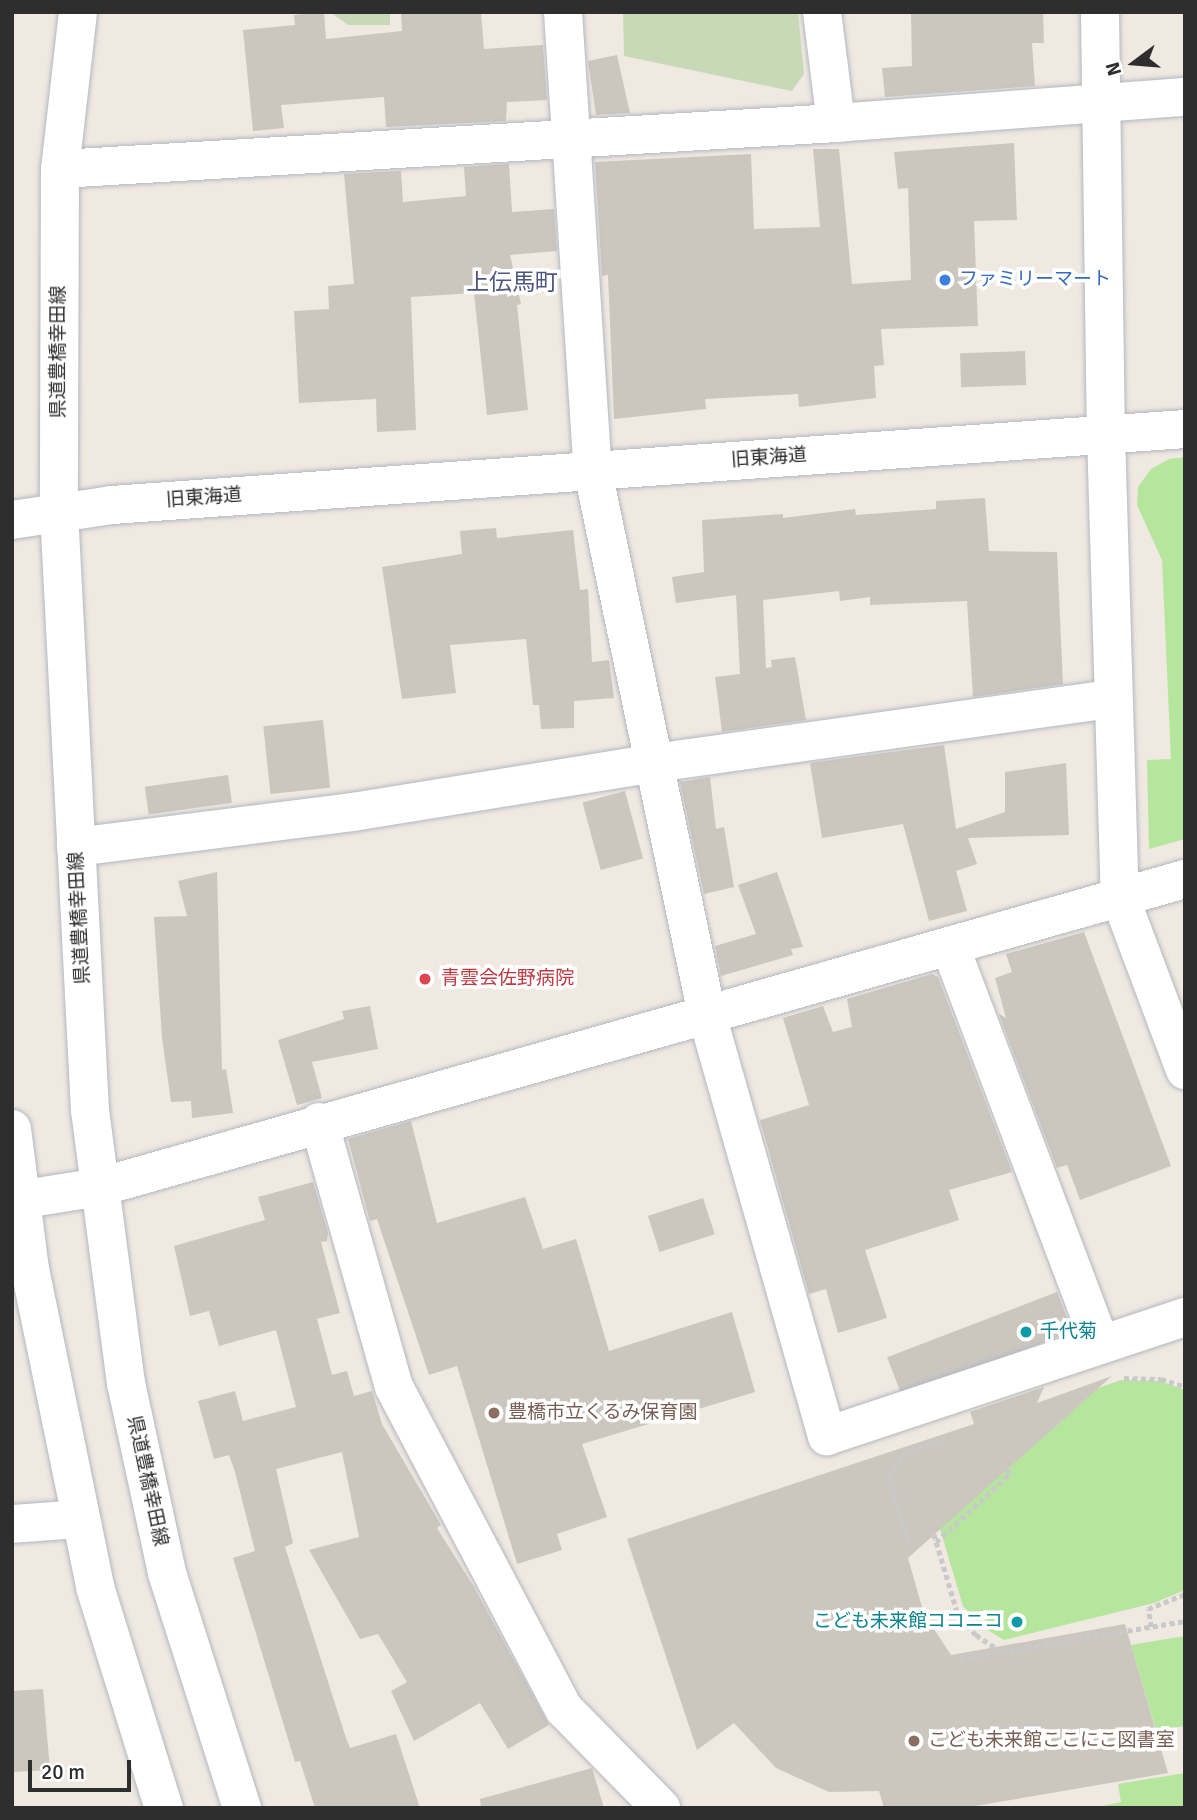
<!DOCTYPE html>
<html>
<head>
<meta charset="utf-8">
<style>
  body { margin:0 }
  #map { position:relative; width:1197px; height:1820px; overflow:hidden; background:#efe9e1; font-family:Signika,"Noto Sans JP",sans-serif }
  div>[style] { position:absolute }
  .green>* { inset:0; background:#b6e59e }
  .cemetery>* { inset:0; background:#c8d9b8 }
  .building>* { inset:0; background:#cbc7bf; transform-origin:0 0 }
  .path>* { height:4.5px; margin-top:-2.25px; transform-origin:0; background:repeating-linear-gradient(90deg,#c9c9c9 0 5px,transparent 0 8.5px) }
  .roads { filter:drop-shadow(0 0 2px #b4b7c1) drop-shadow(0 0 2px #b4b7c1) }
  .minor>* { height:38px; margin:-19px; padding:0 19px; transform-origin:19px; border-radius:19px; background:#fff }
  .tertiary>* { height:38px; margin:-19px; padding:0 19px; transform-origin:19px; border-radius:19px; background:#fff }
  .secondary>* { height:38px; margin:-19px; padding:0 19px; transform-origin:19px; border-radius:19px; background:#fff }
  .dots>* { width:19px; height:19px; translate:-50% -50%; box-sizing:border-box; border:4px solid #fff; border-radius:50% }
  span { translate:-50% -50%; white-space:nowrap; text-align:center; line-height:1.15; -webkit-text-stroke:7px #fff; paint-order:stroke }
  .shop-label { font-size:19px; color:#366cbe }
  .left { translate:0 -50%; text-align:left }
  .street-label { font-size:19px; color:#2e2e2e }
  .health-label { font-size:19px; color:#be3a42 }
  .culture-label { font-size:19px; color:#0d838f }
  .right { translate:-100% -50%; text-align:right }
  .education-label { font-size:19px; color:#785e54 }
  .quarter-label { font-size:23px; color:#4d5680 }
  .frame { position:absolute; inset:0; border:14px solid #2e2e2e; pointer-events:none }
  .north { position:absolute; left:1099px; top:28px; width:70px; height:70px; -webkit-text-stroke:5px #fff; paint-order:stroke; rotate:254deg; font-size:19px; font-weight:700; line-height:28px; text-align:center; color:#2e2e2e }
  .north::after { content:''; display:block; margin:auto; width:24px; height:32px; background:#2e2e2e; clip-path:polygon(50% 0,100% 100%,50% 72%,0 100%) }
  .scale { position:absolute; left:28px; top:1760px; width:103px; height:32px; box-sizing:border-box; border:4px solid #2e2e2e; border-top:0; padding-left:9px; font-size:21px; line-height:24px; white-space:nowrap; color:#2e2e2e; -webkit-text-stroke:5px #fff; paint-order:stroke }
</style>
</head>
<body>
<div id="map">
  <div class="green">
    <div style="clip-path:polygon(1185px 457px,1185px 839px,1149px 849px,1147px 760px,1171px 759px,1162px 560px,1137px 505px,1138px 487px,1151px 469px,1169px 459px)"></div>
    <div style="clip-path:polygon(1121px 1380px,1160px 1381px,1185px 1390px,1185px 1590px,1154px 1603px,1004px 1640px,981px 1626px,963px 1606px,940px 1529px,1061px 1401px)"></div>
    <div style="clip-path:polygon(1185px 1636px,1185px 1726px,1156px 1730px,1131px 1645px)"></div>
    <div style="clip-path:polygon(1185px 1773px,1185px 1808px,1093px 1808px,1121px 1802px,1118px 1784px)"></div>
  </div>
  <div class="cemetery">
    <div style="clip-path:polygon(330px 12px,390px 12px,390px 25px,348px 25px)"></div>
    <div style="clip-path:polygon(623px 12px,798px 12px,804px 74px,792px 91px,624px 56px)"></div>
  </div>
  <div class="building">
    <div style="clip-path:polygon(324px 12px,326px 39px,402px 31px,401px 12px,481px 12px,484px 49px,543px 45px,547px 100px,507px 102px,506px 121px,386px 127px,384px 97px,281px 105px,284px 128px,253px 131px,243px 30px,295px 25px,294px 15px)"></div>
    <div style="clip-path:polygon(911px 12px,1043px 12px,1044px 43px,1032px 43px,1035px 86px,885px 97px,882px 68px,912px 66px)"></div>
    <div style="clip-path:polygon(617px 55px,630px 113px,596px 115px,588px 61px)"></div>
    <div style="clip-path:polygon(1014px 143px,1017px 220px,974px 221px,978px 326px,881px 329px,884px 365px,874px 366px,876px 398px,799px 407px,798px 394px,705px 399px,706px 409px,614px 419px,608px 275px,602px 276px,595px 162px,751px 154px,754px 229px,820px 227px,813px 149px,839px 149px,852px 284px,911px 280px,908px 188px,898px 189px,894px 152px)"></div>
    <div style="clip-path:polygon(509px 164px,512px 212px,554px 209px,557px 251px,510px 255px,521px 304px,517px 305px,528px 410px,487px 415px,474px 293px,411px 297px,416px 430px,377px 432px,376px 399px,299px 403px,294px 311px,329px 309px,328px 286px,354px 284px,344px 174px,401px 171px,403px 202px,466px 196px,464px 167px)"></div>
    <div style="left:1025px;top:351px;width:34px;height:65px;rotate:88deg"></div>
    <div style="clip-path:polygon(985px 498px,989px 551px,1057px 552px,1063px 684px,973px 697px,967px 601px,870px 605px,870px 597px,840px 601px,839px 591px,763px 600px,766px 668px,772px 667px,771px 660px,795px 657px,806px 720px,722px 732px,715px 677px,740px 674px,736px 595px,676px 603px,672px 577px,704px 572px,702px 520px,783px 514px,783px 518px,855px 509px,856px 515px,936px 509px,936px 501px)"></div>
    <div style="clip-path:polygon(496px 528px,497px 538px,573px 530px,580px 590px,588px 589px,592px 662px,609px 660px,614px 698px,574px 701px,574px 728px,541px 729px,539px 705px,533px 705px,526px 639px,450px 645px,456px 693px,402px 699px,382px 567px,462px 554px,460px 531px)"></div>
    <div style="left:323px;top:720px;width:68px;height:60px;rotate:84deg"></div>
    <div style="clip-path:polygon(944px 745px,956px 829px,1005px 812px,1005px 772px,1066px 763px,1069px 835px,968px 838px,977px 864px,956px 871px,967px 911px,929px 921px,903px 824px,822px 838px,810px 763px)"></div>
    <div style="left:228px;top:775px;width:28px;height:84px;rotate:82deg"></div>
    <div style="clip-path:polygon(710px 777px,716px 829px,724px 827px,734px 887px,704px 894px,680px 782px)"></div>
    <div style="left:625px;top:791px;width:70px;height:44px;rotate:75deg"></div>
    <div style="clip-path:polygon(217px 872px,222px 1070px,226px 1069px,233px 1113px,192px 1118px,191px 1101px,171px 1102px,162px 1038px,154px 917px,187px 916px,178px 881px)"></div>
    <div style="clip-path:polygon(777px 872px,803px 947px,791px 949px,793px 955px,721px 976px,715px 946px,756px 934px,738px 885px)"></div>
    <div style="clip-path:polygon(1084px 932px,1171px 1166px,1080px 1200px,1067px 1165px,1057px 1168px,999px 1014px,1006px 1018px,995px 978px,1012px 972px,1006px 954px)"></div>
    <div style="clip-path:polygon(932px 974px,938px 977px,1012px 1172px,949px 1190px,959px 1220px,865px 1250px,887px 1318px,838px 1333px,826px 1289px,809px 1294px,760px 1120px,809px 1105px,783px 1018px,823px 1006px,833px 1032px,852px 1027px,847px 999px)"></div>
    <div style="clip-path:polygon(370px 1006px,378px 1049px,312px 1062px,322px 1098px,297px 1105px,278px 1040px,344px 1019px,342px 1011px)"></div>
    <div style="clip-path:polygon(411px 1121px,437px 1223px,525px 1197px,543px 1249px,576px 1239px,609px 1351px,732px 1312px,755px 1392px,582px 1444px,607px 1517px,557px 1534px,562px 1550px,517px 1564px,457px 1366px,429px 1375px,377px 1219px,370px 1221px,348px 1139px)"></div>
    <div style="clip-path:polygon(313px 1182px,328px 1233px,327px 1241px,321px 1242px,340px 1313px,317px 1319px,332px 1375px,347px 1371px,354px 1396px,372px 1391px,382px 1424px,441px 1525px,437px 1528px,474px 1587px,549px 1725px,508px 1749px,480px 1703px,414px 1741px,391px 1691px,407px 1682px,378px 1634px,360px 1639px,309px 1550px,359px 1537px,342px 1452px,276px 1469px,293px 1543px,285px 1547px,346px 1738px,350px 1748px,396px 1734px,420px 1808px,315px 1808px,300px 1761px,295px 1762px,233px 1558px,255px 1551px,235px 1472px,229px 1455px,214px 1459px,198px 1401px,235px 1391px,243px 1421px,296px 1407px,276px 1330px,219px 1346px,209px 1311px,190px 1316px,174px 1246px,265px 1220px,258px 1197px)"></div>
    <div style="left:703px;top:1198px;width:38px;height:58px;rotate:72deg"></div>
    <div style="left:1057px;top:1292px;width:42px;height:182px;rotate:69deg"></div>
    <div style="clip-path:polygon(1112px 1376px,908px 1558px,924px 1614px,951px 1655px,1125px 1624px,1168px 1773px,964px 1808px,884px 1808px,879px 1791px,829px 1792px,776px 1768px,734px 1723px,697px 1750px,627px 1539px,974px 1424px,970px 1412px,1044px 1387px,1037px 1403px)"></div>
    <div style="clip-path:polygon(43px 1689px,50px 1770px,12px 1772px,12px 1691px)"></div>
    <div style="clip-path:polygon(592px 1768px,604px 1808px,481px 1808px,480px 1799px)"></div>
  </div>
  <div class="path">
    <div style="left:1124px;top:1378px;width:37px;rotate:2deg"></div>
    <div style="left:1161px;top:1379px;width:25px;rotate:18deg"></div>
    <div style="left:934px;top:1534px;width:80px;rotate:73.4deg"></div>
    <div style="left:957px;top:1611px;width:31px;rotate:52deg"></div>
    <div style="left:976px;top:1635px;width:30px;rotate:33deg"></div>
    <div style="left:936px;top:1542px;width:100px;rotate:-42.6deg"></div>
    <div style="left:1010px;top:1474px;width:5px;rotate:-127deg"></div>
    <div style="left:908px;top:1543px;width:70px;rotate:-106.6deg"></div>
    <div style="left:888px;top:1476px;width:27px;rotate:-56deg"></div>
    <div style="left:903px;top:1454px;width:44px;rotate:-20.1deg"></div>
    <div style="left:1151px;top:1627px;width:18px;rotate:-99deg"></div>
    <div style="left:1148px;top:1609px;width:40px;rotate:-22deg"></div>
    <div style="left:960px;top:1659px;width:228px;rotate:-9.6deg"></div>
  </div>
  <div class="roads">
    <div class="minor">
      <div style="left:563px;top:12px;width:461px;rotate:86.3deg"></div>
      <div style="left:593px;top:472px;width:555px;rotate:78.14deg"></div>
      <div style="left:707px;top:1015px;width:438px;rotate:74.1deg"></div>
      <div style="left:827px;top:1436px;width:377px;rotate:-18.4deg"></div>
      <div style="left:822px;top:12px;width:112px;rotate:82.8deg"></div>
      <div style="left:60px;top:169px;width:777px;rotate:-3.39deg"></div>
      <div style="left:836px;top:123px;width:350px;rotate:-4.3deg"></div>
      <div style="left:76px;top:847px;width:279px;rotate:-7.2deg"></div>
      <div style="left:353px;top:812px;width:306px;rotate:-9.2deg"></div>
      <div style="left:655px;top:763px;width:462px;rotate:-8deg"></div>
      <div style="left:950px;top:946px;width:424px;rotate:69.3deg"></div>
      <div style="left:319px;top:1122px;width:275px;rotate:74.2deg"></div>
      <div style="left:394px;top:1387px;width:364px;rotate:62.2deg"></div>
      <div style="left:564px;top:1709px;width:139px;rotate:45.6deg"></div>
      <div style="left:12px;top:1201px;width:89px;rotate:-9deg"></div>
      <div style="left:100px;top:1187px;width:1128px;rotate:-15.85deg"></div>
      <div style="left:12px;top:1524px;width:68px;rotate:-4.2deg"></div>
    </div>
    <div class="tertiary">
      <div style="left:1100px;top:12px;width:422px;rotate:89.2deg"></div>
      <div style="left:1106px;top:434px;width:463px;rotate:88.3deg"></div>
      <div style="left:1120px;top:897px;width:185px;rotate:69.4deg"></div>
      <div style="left:12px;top:520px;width:101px;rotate:-8.5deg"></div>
      <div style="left:112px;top:505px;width:1076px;rotate:-4.05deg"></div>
    </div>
    <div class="secondary">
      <div style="left:78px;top:12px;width:158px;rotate:96.5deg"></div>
      <div style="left:60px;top:169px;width:342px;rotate:90.2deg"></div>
      <div style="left:59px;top:511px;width:600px;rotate:87.04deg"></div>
      <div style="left:90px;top:1110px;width:275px;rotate:82.5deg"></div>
      <div style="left:126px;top:1383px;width:194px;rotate:77.8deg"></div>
      <div style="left:167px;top:1573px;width:247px;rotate:72.3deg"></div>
      <div style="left:12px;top:1129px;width:141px;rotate:82.7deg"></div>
      <div style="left:30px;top:1269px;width:325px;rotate:78.4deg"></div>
      <div style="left:95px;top:1587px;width:232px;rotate:72.7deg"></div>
    </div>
  </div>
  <div class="dots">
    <div style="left:945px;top:280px;background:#3f7fe0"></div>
    <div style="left:425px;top:979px;background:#e0444e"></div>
    <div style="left:1026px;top:1332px;background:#0f9aa8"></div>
    <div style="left:494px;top:1413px;background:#8d6e63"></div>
    <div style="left:1017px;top:1622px;background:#0f9aa8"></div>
    <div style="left:914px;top:1741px;background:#8d6e63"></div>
  </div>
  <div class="shop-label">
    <span class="left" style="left:959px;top:280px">ファミリーマート</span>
  </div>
  <div class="street-label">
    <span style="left:59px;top:352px;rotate:-90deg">県道豊橋幸田線</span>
    <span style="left:769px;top:458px;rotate:-4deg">旧東海道</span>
    <span style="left:204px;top:498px;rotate:-4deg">旧東海道</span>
    <span style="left:80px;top:918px;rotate:-93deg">県道豊橋幸田線</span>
    <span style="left:147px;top:1481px;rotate:78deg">県道豊橋幸田線</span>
  </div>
  <div class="health-label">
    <span class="left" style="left:441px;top:979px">青雲会佐野病院</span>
  </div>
  <div class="culture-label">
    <span class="left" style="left:1040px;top:1332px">千代菊</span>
    <span class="right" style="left:1003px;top:1622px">こども未来館ココニコ</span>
  </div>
  <div class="education-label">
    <span class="left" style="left:508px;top:1413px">豊橋市立くるみ保育園</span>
    <span class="left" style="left:928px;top:1741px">こども未来館ここにこ図書室</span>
  </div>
  <div class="quarter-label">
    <span style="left:512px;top:283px">上伝馬町</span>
  </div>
  <div class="frame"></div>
  <div class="north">N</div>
  <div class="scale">20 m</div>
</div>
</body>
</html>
